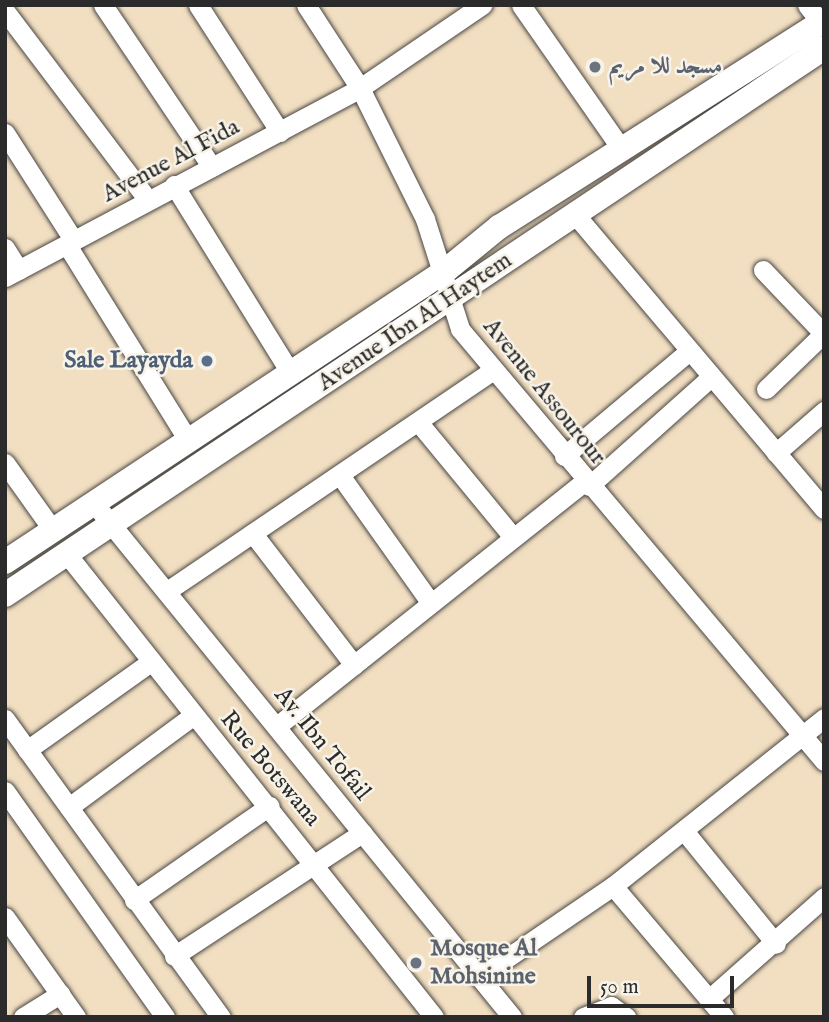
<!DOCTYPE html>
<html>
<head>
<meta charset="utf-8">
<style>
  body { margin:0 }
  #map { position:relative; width:829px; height:1022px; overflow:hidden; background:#f2dfc2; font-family:"IM FELL English",Amiri,serif }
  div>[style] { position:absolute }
  .roads { filter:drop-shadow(0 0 2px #494642) drop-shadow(0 0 2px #494642) }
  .minor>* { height:19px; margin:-9.5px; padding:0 9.5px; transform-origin:9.5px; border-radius:9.5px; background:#fff }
  .tertiary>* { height:24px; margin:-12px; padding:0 12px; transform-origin:12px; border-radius:12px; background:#fff }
  .dots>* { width:19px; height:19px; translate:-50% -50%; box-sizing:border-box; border:4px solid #f7f3e8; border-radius:50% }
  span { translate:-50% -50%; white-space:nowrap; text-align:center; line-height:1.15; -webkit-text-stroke:5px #f7f3e8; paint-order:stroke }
  .worship-label { font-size:24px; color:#5b616d; font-weight:700 }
  .left { translate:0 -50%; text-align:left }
  .street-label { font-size:24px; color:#2b2b2b }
  .service-label { font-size:24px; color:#4e5e75; font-weight:700 }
  .right { translate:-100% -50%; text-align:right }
  .frame { position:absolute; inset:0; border:7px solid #2b2b2b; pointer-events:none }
  .scale { position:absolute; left:587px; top:976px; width:147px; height:32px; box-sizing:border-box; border:4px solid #2b2b2b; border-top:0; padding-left:9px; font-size:21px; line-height:24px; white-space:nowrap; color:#2b2b2b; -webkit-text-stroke:5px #f7f3e8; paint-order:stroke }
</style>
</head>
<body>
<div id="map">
  <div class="roads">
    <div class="minor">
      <div style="left:103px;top:5px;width:195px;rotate:56.1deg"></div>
      <div style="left:198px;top:5px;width:151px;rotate:57.2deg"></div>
      <div style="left:306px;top:5px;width:99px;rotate:57deg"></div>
      <div style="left:360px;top:88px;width:146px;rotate:63.6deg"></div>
      <div style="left:425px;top:219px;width:115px;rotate:72.3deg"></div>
      <div style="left:460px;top:329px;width:565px;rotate:49.88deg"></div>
      <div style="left:521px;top:5px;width:177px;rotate:55.1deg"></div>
      <div style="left:807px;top:5px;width:23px;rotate:52deg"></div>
      <div style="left:5px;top:11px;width:237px;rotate:52.9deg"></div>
      <div style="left:5px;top:133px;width:128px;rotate:57.4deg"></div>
      <div style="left:174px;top:185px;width:222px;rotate:58.2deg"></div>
      <div style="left:573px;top:212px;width:389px;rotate:49.8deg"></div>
      <div style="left:67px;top:245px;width:229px;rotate:58.2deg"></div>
      <div style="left:5px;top:248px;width:26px;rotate:58deg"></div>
      <div style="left:763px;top:270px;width:88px;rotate:46.4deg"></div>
      <div style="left:5px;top:277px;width:402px;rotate:-28deg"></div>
      <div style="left:360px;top:88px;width:148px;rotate:-34.2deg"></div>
      <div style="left:766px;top:389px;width:81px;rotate:-44deg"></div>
      <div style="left:419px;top:423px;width:148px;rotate:50.5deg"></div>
      <div style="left:776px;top:453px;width:64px;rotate:-41.2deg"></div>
      <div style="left:564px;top:456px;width:162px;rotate:-40deg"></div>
      <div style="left:5px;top:463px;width:81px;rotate:54.5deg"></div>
      <div style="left:342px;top:478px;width:152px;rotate:54.6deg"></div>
      <div style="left:589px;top:486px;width:162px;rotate:-41.8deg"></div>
      <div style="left:93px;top:502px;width:664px;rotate:50.87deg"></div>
      <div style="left:254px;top:535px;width:164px;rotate:52.4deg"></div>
      <div style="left:66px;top:553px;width:592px;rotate:51.58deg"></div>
      <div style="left:167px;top:591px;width:392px;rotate:-34.1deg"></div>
      <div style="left:5px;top:719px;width:368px;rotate:54.1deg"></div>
      <div style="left:277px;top:726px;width:394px;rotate:-38.5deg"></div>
      <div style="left:27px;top:750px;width:153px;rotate:-35.5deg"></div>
      <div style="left:5px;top:791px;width:277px;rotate:54.7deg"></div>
      <div style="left:69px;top:807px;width:155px;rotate:-36.4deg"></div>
      <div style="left:685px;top:832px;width:144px;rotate:50.9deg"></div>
      <div style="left:613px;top:886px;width:172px;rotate:49.7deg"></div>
      <div style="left:134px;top:900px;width:165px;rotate:-34.8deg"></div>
      <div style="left:5px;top:917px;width:123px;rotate:54.6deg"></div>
      <div style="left:174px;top:956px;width:225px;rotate:-33.2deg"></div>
      <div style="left:479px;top:977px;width:162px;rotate:-34.2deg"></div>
      <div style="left:613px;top:886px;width:270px;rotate:-38.5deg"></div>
      <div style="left:710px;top:998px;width:152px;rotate:-41.5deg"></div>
      <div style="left:23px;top:1017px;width:44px;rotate:-31.9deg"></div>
      <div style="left:583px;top:1017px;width:30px;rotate:-21deg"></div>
      <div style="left:611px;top:1006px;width:19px;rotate:36deg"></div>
    </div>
    <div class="tertiary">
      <div style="left:5px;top:562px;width:528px;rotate:-33.48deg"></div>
      <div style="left:445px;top:271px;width:70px;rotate:-39.2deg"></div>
      <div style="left:499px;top:227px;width:385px;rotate:-32.4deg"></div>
      <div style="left:5px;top:595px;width:985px;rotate:-33.74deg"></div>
    </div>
  </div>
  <div class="dots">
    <div style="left:595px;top:67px;background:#6b7280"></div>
    <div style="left:207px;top:361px;background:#5c6f8a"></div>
    <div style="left:416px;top:963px;background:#6b7280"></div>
  </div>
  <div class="worship-label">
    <span class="left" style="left:609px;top:67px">مسجد للا مريم</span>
    <span class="left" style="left:430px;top:963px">Mosque Al<br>Mohsinine</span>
  </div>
  <div class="street-label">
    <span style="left:171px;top:161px;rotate:-28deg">Avenue Al Fida</span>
    <span style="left:415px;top:322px;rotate:-34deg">Avenue Ibn Al Haytem</span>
    <span style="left:544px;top:392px;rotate:51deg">Avenue Assourour</span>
    <span style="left:322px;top:744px;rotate:51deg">Av. Ibn Tofail</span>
    <span style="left:270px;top:769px;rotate:50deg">Rue Botswana</span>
  </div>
  <div class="service-label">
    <span class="right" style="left:193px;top:361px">Sale Layayda</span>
  </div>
  <div class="frame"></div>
  <div class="scale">50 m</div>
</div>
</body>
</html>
